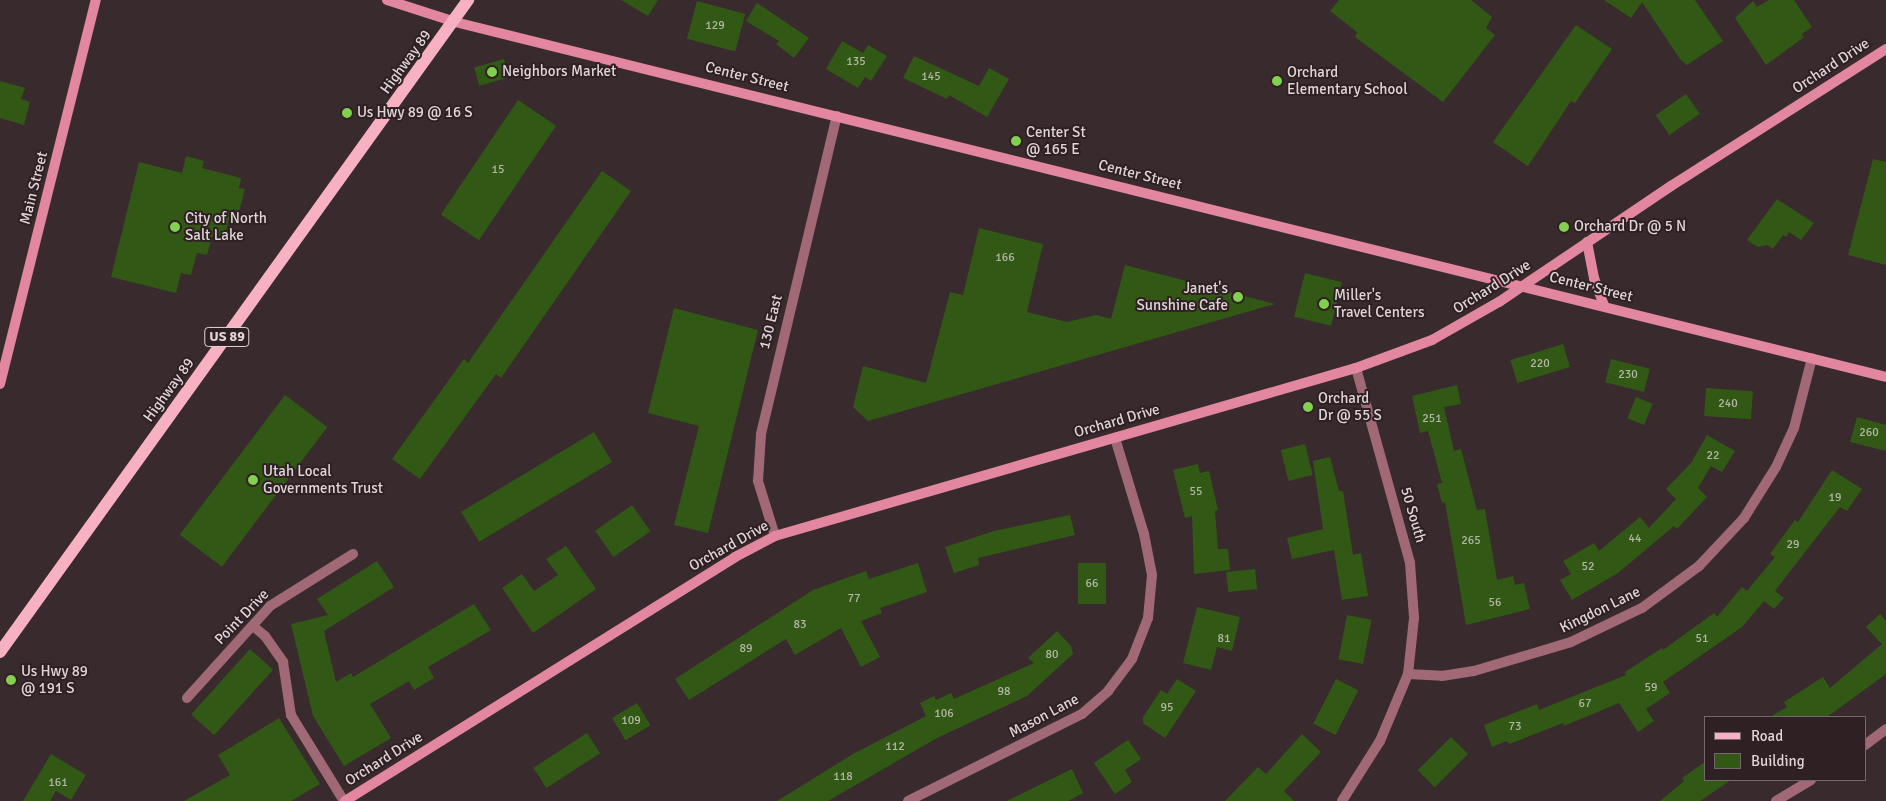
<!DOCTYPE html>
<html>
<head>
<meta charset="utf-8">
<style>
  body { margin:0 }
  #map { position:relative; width:1886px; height:801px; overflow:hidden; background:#392a2d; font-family:Signika,sans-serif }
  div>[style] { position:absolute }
  .building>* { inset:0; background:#315915; transform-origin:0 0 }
  .street>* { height:10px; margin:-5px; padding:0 5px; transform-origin:5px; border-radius:5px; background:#a16876 }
  .secondary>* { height:10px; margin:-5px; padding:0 5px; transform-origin:5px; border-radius:5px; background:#e2879f }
  .primary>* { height:12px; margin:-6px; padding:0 6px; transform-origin:6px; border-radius:6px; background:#f8b1c2 }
  .dots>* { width:14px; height:14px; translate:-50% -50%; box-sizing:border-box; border:2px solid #2f2024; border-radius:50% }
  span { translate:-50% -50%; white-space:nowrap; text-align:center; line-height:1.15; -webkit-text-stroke:4px #2f2024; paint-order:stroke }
  .number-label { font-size:12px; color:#b4b6a6 }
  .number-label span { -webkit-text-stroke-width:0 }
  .shield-label span { padding:1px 4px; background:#2f2024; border:1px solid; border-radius:4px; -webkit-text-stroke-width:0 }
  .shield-label { font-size:14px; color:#dfd5d7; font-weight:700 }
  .street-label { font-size:15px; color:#dfd5d7 }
  .poi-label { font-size:15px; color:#dfd5d7 }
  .left { translate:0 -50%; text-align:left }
  .right { translate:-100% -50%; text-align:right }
  .legend { position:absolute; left:1704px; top:716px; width:162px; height:65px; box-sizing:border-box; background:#2f2024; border:1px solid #75686c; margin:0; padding:6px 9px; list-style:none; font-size:15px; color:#dfd5d7 }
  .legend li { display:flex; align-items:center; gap:10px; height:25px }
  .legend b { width:25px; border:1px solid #75686c }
</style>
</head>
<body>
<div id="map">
  <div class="building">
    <div style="clip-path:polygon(621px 0,658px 0,648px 16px)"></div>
    <div style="clip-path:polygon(1339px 0,1471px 0,1492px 17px,1486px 28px,1495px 35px,1443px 102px,1355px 37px,1357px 32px,1330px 11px)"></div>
    <div style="clip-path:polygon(1604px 0,1695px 0,1723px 41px,1687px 65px,1680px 59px,1642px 2px,1631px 18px)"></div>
    <div style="clip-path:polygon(1769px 0,1794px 0,1812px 27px,1802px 34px,1804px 37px,1766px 65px,1735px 18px,1753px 1px,1757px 7px)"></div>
    <div style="left:697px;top:1px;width:50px;height:39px;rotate:15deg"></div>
    <div style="clip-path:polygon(757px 3px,809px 38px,794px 58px,776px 44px,779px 41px,746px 21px)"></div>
    <div style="clip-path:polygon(1576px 25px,1612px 49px,1575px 103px,1571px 101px,1528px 166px,1493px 142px)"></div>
    <div style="clip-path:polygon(842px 41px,863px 53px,868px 45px,887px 56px,871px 81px,865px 77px,858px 88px,826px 69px)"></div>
    <div style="clip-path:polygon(914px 56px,979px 86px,989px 68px,1009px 79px,987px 117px,949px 95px,947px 99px,903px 78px)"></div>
    <div style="left:504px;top:59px;width:19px;height:31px;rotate:74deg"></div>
    <div style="clip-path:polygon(0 81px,25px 88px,21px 99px,30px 102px,24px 125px,0 118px)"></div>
    <div style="left:1686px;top:94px;width:24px;height:37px;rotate:55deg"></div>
    <div style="left:518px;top:100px;width:46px;height:138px;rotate:34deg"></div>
    <div style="clip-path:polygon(186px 156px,204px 161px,202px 168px,241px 178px,239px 188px,245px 189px,237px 220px,229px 218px,225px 237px,213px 234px,207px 255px,197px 253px,191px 275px,181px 273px,176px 293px,111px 277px,139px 162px,182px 173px)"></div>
    <div style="clip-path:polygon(1873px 159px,1886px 162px,1886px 265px,1848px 255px)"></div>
    <div style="clip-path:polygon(602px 171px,631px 191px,501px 378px,496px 374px,420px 479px,392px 459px,464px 359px,468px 363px)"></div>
    <div style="clip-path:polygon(1777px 199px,1814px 223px,1801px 240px,1789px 232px,1786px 237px,1783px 235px,1773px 249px,1767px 245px,1758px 247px,1747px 240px)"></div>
    <div style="clip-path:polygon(979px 228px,1043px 244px,1027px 312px,1067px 322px,1096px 315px,1111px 319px,1125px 265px,1275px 304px,868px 421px,853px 407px,863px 366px,926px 383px,950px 292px,963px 295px)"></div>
    <div style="left:1305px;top:273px;width:38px;height:45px;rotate:14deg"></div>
    <div style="clip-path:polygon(674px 308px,758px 330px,708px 533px,674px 525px,699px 426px,648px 413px)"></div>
    <div style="left:1563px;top:344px;width:24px;height:55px;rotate:73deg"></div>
    <div style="left:1611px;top:359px;width:40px;height:24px;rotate:14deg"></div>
    <div style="clip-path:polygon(1457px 385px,1461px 404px,1444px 407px,1454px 451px,1461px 449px,1477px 510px,1485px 509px,1497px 580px,1513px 576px,1515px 585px,1524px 583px,1530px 609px,1466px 625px,1445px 502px,1442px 503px,1437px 484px,1442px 483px,1428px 431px,1420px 433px,1412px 396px)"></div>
    <div style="left:1706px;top:388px;width:47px;height:28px;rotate:4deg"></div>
    <div style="left:285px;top:395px;width:53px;height:175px;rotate:37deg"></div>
    <div style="left:1636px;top:397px;width:18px;height:23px;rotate:22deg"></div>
    <div style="clip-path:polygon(1857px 417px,1886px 425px,1886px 451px,1850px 442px)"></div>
    <div style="left:594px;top:432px;width:35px;height:155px;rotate:59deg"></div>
    <div style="clip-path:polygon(1707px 435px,1735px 451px,1722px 472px,1711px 466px,1698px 488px,1707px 497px,1677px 529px,1674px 526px,1618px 573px,1572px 600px,1560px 580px,1571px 574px,1563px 561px,1594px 543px,1599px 551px,1640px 517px,1649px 528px,1676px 499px,1666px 489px,1691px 463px)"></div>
    <div style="left:1305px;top:444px;width:32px;height:25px;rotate:76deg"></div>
    <div style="clip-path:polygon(1330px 457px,1339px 491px,1343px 491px,1353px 555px,1361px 553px,1368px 596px,1342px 600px,1334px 550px,1292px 559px,1287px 538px,1323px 529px,1313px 461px)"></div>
    <div style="clip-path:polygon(1198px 464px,1200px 473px,1209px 471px,1218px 510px,1215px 511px,1218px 549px,1228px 549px,1230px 570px,1194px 574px,1192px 516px,1185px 518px,1173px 470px)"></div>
    <div style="clip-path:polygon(1832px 470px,1862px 489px,1847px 511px,1840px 507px,1775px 591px,1784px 598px,1774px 609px,1764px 601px,1742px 627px,1663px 682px,1670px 693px,1646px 709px,1654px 721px,1638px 732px,1619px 703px,1564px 726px,1563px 723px,1509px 744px,1507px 741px,1492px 747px,1484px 725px,1537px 704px,1539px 710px,1626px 675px,1625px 672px,1662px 648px,1663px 650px,1714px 613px,1717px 617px,1742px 587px,1747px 591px,1775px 557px,1770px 554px,1795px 520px,1798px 522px)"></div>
    <div style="left:632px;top:505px;width:32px;height:45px;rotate:55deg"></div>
    <div style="clip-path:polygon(1070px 515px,1075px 535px,978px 558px,979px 565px,954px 573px,945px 547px,994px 531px)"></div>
    <div style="clip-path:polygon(566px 546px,596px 589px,533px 633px,502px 588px,522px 574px,534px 591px,558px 575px,546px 559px)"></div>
    <div style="clip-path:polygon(377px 561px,394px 587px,324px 631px,336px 682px,351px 673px,353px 677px,474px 604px,491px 630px,428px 667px,434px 678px,414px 690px,409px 681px,370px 704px,391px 738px,344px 766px,313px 716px,291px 624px,328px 615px,317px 599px)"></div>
    <div style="clip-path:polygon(918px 563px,927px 592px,880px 608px,882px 613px,861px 621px,880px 657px,861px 667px,841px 628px,795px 655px,786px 639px,689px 700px,675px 679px,813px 590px,866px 571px,869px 579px)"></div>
    <div style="left:1078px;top:563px;width:28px;height:41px"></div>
    <div style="left:1255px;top:569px;width:20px;height:29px;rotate:84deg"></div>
    <div style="clip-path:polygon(1197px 607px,1240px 617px,1232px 651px,1217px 647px,1211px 670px,1183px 663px)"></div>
    <div style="clip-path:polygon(1880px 614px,1886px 621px,1886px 674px,1827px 717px,1770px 717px,1787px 707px,1784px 702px,1823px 677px,1830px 688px,1882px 644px,1866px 627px)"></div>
    <div style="left:1347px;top:615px;width:25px;height:45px;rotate:11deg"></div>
    <div style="clip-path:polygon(1057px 631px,1071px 646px,1073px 654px,1027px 696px,937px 738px,828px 801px,777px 801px,853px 754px,926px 716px,920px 703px,934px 696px,936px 700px,951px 693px,954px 699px,1034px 663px,1028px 658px)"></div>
    <div style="left:250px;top:649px;width:31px;height:88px;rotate:42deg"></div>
    <div style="clip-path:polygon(1177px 679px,1196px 691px,1165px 738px,1143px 723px,1143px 717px,1161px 690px,1167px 694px)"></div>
    <div style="left:1336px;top:679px;width:25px;height:50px;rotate:27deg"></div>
    <div style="left:637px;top:703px;width:26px;height:29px;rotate:59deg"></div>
    <div style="clip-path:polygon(279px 718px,320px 784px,291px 801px,184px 801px,230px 775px,218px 755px)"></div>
    <div style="left:587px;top:733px;width:24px;height:64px;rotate:57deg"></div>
    <div style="clip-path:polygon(1302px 734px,1321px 752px,1284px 791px,1294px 801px,1225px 801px,1258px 767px,1266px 774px)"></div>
    <div style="left:1451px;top:737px;width:24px;height:47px;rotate:45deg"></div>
    <div style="clip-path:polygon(1128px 740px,1141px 759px,1125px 770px,1132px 782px,1115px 794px,1094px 763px)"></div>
    <div style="clip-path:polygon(51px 754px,86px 775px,71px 800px,56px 791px,50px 801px,23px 801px)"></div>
    <div style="clip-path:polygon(1705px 762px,1705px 780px,1731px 780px,1700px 801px,1660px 801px,1684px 781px,1682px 778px)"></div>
    <div style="clip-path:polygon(1072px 769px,1083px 793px,1068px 801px,1007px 801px)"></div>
  </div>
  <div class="street">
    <div style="left:1356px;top:368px;width:202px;rotate:74.5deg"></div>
    <div style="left:1410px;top:563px;width:55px;rotate:85.8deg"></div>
    <div style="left:1414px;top:618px;width:56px;rotate:96.1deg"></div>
    <div style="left:775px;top:536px;width:58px;rotate:-107.2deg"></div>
    <div style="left:758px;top:481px;width:47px;rotate:-86.3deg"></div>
    <div style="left:761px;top:434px;width:327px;rotate:-76.6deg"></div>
    <div style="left:253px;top:626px;width:16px;rotate:40deg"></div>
    <div style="left:265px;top:636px;width:32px;rotate:55deg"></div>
    <div style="left:283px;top:662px;width:54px;rotate:81.4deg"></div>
    <div style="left:291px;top:715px;width:101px;rotate:58.4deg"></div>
    <div style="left:187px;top:698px;width:124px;rotate:-47.9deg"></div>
    <div style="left:270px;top:606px;width:98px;rotate:-32.1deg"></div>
    <div style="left:1865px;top:745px;width:26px;rotate:-37deg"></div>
    <div style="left:908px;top:801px;width:195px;rotate:-26.6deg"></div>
    <div style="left:1082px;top:714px;width:35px;rotate:-41deg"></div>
    <div style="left:1108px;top:691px;width:40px;rotate:-53deg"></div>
    <div style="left:1132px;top:659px;width:44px;rotate:-68.7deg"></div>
    <div style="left:1148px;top:618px;width:43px;rotate:-84.7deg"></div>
    <div style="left:1152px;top:575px;width:42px;rotate:-101deg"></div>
    <div style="left:1144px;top:534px;width:100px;rotate:-106.8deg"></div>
    <div style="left:1342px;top:801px;width:71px;rotate:-57.7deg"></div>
    <div style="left:1380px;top:741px;width:73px;rotate:-67.3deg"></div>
    <div style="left:1408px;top:674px;width:34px;rotate:3deg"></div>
    <div style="left:1442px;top:676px;width:32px;rotate:-9deg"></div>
    <div style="left:1474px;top:671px;width:101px;rotate:-16.6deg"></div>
    <div style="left:1571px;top:642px;width:79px;rotate:-25.6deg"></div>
    <div style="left:1642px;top:608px;width:71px;rotate:-36.4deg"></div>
    <div style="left:1699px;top:566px;width:66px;rotate:-46.8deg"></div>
    <div style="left:1744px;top:518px;width:60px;rotate:-57.9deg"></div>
    <div style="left:1776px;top:467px;width:43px;rotate:-65.2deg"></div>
    <div style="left:1794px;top:428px;width:72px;rotate:-75.6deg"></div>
    <div style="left:1776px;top:801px;width:41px;rotate:-31deg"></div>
  </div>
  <div class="secondary">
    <div style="left:387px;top:0;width:71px;rotate:17.9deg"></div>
    <div style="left:455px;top:22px;width:1474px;rotate:13.93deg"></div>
    <div style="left:1587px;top:242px;width:37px;rotate:79deg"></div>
    <div style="left:1594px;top:278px;width:30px;rotate:70deg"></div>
    <div style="left:0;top:384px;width:396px;rotate:-76deg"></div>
    <div style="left:345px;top:801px;width:460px;rotate:-32deg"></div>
    <div style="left:735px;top:557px;width:45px;rotate:-27.7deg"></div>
    <div style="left:775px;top:536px;width:605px;rotate:-16.13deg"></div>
    <div style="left:1356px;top:368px;width:81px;rotate:-20.2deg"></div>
    <div style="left:1432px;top:340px;width:77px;rotate:-29.6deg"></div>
    <div style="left:1499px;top:302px;width:207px;rotate:-34deg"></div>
    <div style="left:1671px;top:186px;width:255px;rotate:-32.5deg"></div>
  </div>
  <div class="primary">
    <div style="left:0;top:652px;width:803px;rotate:-54.33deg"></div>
  </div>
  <div class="dots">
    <div style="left:492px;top:72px;background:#82d04f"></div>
    <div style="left:1277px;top:81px;background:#82d04f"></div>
    <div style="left:347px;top:113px;background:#82d04f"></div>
    <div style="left:1016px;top:141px;background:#82d04f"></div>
    <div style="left:175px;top:227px;background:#82d04f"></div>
    <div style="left:1564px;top:227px;background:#82d04f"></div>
    <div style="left:1238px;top:297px;background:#82d04f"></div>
    <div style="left:1324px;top:304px;background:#82d04f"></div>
    <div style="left:1308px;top:407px;background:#82d04f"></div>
    <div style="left:253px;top:480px;background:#82d04f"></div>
    <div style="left:11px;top:680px;background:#82d04f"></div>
  </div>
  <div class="number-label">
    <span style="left:715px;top:26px">129</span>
    <span style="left:856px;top:62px">135</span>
    <span style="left:931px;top:77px">145</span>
    <span style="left:498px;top:170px">15</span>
    <span style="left:1005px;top:258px">166</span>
    <span style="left:1540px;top:364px">220</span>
    <span style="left:1628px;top:375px">230</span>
    <span style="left:1728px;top:404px">240</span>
    <span style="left:1432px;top:419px">251</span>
    <span style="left:1869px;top:433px">260</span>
    <span style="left:1713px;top:456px">22</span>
    <span style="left:1196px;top:492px">55</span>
    <span style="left:1835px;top:498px">19</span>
    <span style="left:1635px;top:539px">44</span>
    <span style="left:1471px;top:541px">265</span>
    <span style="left:1793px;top:545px">29</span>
    <span style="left:1588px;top:567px">52</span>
    <span style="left:1092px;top:584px">66</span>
    <span style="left:854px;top:599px">77</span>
    <span style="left:1495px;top:603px">56</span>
    <span style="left:800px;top:625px">83</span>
    <span style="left:1224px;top:639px">81</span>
    <span style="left:1702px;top:639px">51</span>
    <span style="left:746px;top:649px">89</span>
    <span style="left:1052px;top:655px">80</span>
    <span style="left:1651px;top:688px">59</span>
    <span style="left:1004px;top:692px">98</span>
    <span style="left:1585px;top:704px">67</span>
    <span style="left:1167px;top:708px">95</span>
    <span style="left:944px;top:714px">106</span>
    <span style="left:631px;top:721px">109</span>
    <span style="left:1515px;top:727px">73</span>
    <span style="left:895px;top:747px">112</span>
    <span style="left:843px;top:777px">118</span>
    <span style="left:58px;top:783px">161</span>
  </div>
  <div class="shield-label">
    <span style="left:227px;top:337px">US 89</span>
  </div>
  <div class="street-label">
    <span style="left:406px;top:62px;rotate:-54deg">Highway 89</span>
    <span style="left:1831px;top:66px;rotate:-33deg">Orchard Drive</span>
    <span style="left:747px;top:77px;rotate:14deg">Center Street</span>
    <span style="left:1140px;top:175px;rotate:14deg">Center Street</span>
    <span style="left:34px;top:188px;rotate:-76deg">Main Street</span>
    <span style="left:1492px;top:287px;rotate:-32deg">Orchard Drive</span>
    <span style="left:1591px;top:287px;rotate:14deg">Center Street</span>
    <span style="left:771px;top:322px;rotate:-76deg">130 East</span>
    <span style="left:169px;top:390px;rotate:-54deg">Highway 89</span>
    <span style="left:1117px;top:421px;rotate:-16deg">Orchard Drive</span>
    <span style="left:1413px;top:515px;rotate:74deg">50 South</span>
    <span style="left:729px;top:546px;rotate:-29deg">Orchard Drive</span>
    <span style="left:1600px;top:610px;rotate:-26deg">Kingdon Lane</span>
    <span style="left:242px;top:617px;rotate:-46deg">Point Drive</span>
    <span style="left:1044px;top:716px;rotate:-28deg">Mason Lane</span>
    <span style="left:384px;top:759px;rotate:-32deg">Orchard Drive</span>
  </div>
  <div class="poi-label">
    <span class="left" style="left:502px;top:72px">Neighbors Market</span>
    <span class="left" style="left:1287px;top:81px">Orchard<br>Elementary School</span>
    <span class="left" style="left:357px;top:113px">Us Hwy 89 @ 16 S</span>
    <span class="left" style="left:1026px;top:141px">Center St<br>@ 165 E</span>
    <span class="left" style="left:185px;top:227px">City of North<br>Salt Lake</span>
    <span class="left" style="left:1574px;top:227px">Orchard Dr @ 5 N</span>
    <span class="right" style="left:1228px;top:297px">Janet's<br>Sunshine Cafe</span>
    <span class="left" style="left:1334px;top:304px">Miller's<br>Travel Centers</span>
    <span class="left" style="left:1318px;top:407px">Orchard<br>Dr @ 55 S</span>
    <span class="left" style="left:263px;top:480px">Utah Local<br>Governments Trust</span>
    <span class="left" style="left:21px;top:680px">Us Hwy 89<br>@ 191 S</span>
  </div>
  <ul class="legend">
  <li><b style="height:6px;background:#f8b1c2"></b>Road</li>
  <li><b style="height:14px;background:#315915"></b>Building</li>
  </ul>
</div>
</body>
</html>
